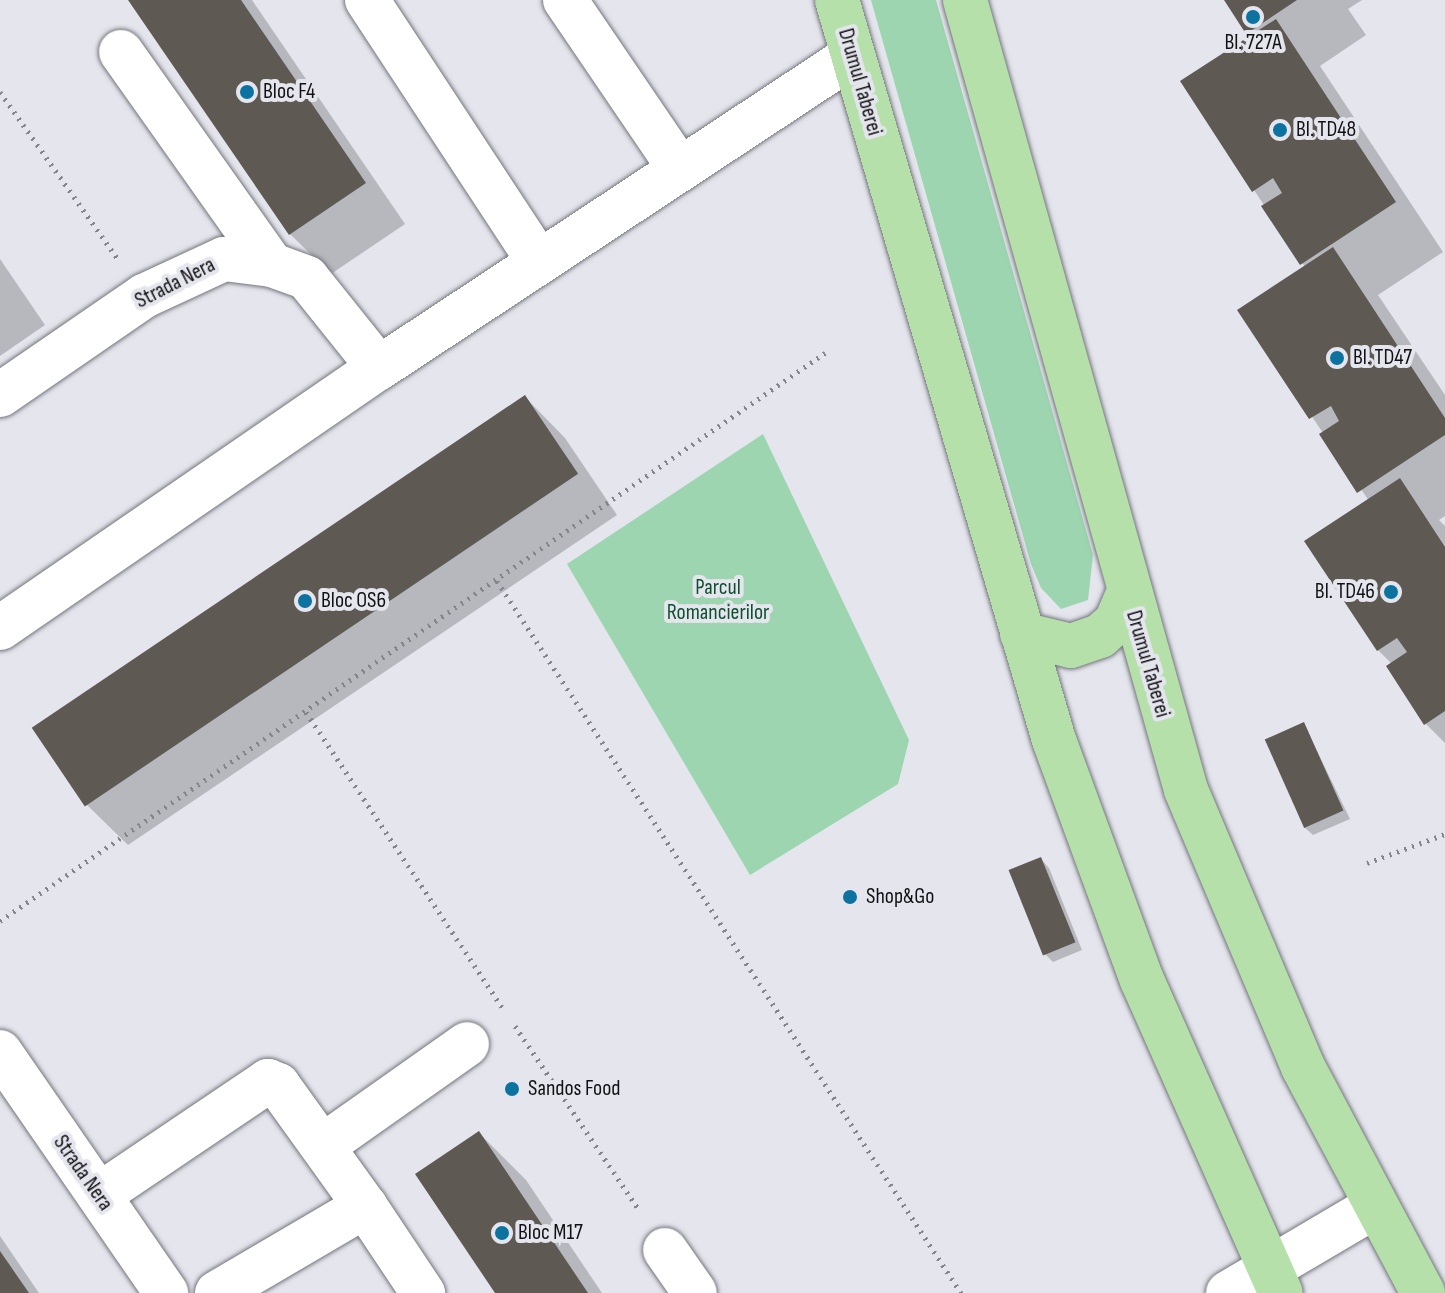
<!DOCTYPE html>
<html>
<head>
<meta charset="utf-8">
<style>
  body { margin:0 }
  #map { position:relative; width:1445px; height:1293px; overflow:hidden; background:#e5e5ee; font-family:"Sofia Sans Condensed",sans-serif }
  div>[style] { position:absolute }
  .green>* { inset:0; background:#9cd5af }
  .shadow>* { inset:0; background:#0003 }
  .building>* { inset:0; background:#5e5953; transform-origin:0 0 }
  .path>* { height:5px; margin-top:-2.5px; transform-origin:0; background:repeating-linear-gradient(90deg,#84848a 0 2px,transparent 0 8px) }
  .roads { filter:drop-shadow(0 0 2px #75757c) drop-shadow(0 0 2px #75757c) }
  .minor>* { height:44px; margin:-22px; padding:0 22px; transform-origin:22px; border-radius:22px; background:#fff }
  .major>* { height:44px; margin:-22px; padding:0 22px; transform-origin:22px; border-radius:22px; background:#b5e0aa }
  .dots>* { width:22px; height:22px; translate:-50% -50%; box-sizing:border-box; border:4px solid #e5e5ee; border-radius:50% }
  span { translate:-50% -50%; white-space:nowrap; text-align:center; line-height:1.15; -webkit-text-stroke:8px #e5e5ee; paint-order:stroke }
  .poi-label { font-size:22px; color:#111114 }
  .left { translate:0 -50%; text-align:left }
  .right { translate:-100% -50%; text-align:right }
  .street-label { font-size:22px; color:#111114 }
  .park-label { font-size:22px; color:#0d512f }
</style>
</head>
<body>
<div id="map">
  <div class="green">
    <div style="clip-path:polygon(871px 0,936px 0,1093px 555px,1088px 600px,1061px 609px,1041px 588px,1031px 564px)"></div>
    <div style="clip-path:polygon(763px 434px,909px 740px,898px 784px,750px 875px,567px 564px)"></div>
  </div>
  <div class="shadow">
    <div style="clip-path:polygon(131px 0,252px 0,405px 224px,331px 274px,290px 234px)"></div>
    <div style="clip-path:polygon(1226px 0,1362px 0,1348px 9px,1366px 35px,1320px 66px,1443px 252px,1378px 295px,1445px 395px,1445px 516px,1439px 520px,1445px 526px,1445px 743px,1426px 724px,1392px 664px,1378px 650px,1369px 501px,1240px 310px,1305px 267px,1254px 190px,1252px 37px)"></div>
    <div style="clip-path:polygon(0 259px,45px 325px,0 356px)"></div>
    <div style="clip-path:polygon(525px 397px,565px 438px,617px 515px,128px 845px,87px 805px,35px 728px)"></div>
    <div style="clip-path:polygon(1304px 724px,1350px 819px,1313px 835px,1304px 827px)"></div>
    <div style="clip-path:polygon(1041px 859px,1049px 868px,1082px 950px,1053px 962px,1045px 954px)"></div>
    <div style="clip-path:polygon(479px 1133px,526px 1180px,602px 1293px,497px 1293px)"></div>
    <div style="clip-path:polygon(0 1236px,39px 1293px,0 1293px)"></div>
  </div>
  <div class="building">
    <div style="clip-path:polygon(128px 0,241px 0,366px 183px,289px 235px)"></div>
    <div style="clip-path:polygon(1224px 0,1297px 0,1246px 34px)"></div>
    <div style="clip-path:polygon(1276px 19px,1396px 202px,1300px 265px,1261px 206px,1282px 193px,1273px 178px,1252px 192px,1180px 81px)"></div>
    <div style="clip-path:polygon(1333px 247px,1445px 418px,1445px 435px,1357px 493px,1319px 434px,1339px 421px,1331px 406px,1309px 419px,1237px 310px)"></div>
    <div style="left:525px;top:395px;width:95px;height:595px;rotate:56deg"></div>
    <div style="clip-path:polygon(1400px 478px,1445px 547px,1445px 711px,1424px 725px,1386px 666px,1407px 652px,1397px 638px,1377px 651px,1304px 541px)"></div>
    <div style="left:1304px;top:722px;width:97px;height:43px;rotate:66deg"></div>
    <div style="left:1041px;top:857px;width:92px;height:35px;rotate:68deg"></div>
    <div style="clip-path:polygon(479px 1131px,588px 1293px,495px 1293px,415px 1174px)"></div>
    <div style="clip-path:polygon(0 1251px,29px 1293px,0 1293px)"></div>
  </div>
  <div class="path">
    <div style="left:0;top:92px;width:203px;rotate:54.8deg"></div>
    <div style="left:497px;top:581px;width:850px;rotate:56.91deg"></div>
    <div style="left:306px;top:712px;width:356px;rotate:56.4deg"></div>
    <div style="left:1367px;top:863px;width:83px;rotate:-20.4deg"></div>
    <div style="left:0;top:921px;width:1002px;rotate:-34.55deg"></div>
    <div style="left:515px;top:1026px;width:222px;rotate:56deg"></div>
  </div>
  <div class="roads">
    <div class="minor">
      <div style="left:367px;top:0;width:313px;rotate:56.7deg"></div>
      <div style="left:565px;top:0;width:204px;rotate:55.8deg"></div>
      <div style="left:121px;top:52px;width:261px;rotate:54.7deg"></div>
      <div style="left:0;top:395px;width:175px;rotate:-34.5deg"></div>
      <div style="left:144px;top:296px;width:88px;rotate:-24.8deg"></div>
      <div style="left:224px;top:259px;width:48px;rotate:7.1deg"></div>
      <div style="left:272px;top:265px;width:37px;rotate:20deg"></div>
      <div style="left:307px;top:278px;width:115px;rotate:51.3deg"></div>
      <div style="left:0;top:628px;width:460px;rotate:-34.5deg"></div>
      <div style="left:379px;top:368px;width:567px;rotate:-33.41deg"></div>
      <div style="left:0;top:1052px;width:293px;rotate:55.4deg"></div>
      <div style="left:324px;top:1145px;width:175px;rotate:-35.2deg"></div>
      <div style="left:99px;top:1195px;width:204px;rotate:-34deg"></div>
      <div style="left:268px;top:1081px;width:11px;rotate:22deg"></div>
      <div style="left:278px;top:1085px;width:149px;rotate:54.3deg"></div>
      <div style="left:665px;top:1250px;width:52px;rotate:55.1deg"></div>
      <div style="left:217px;top:1293px;width:172px;rotate:-30.4deg"></div>
      <div style="left:365px;top:1206px;width:105px;rotate:56.3deg"></div>
      <div style="left:1228px;top:1293px;width:169px;rotate:-30.5deg"></div>
    </div>
    <div class="major">
      <div style="left:837px;top:0;width:771px;rotate:73.66deg"></div>
      <div style="left:1054px;top:740px;width:256px;rotate:69.9deg"></div>
      <div style="left:1142px;top:980px;width:342px;rotate:66.1deg"></div>
      <div style="left:965px;top:0;width:820px;rotate:74.37deg"></div>
      <div style="left:1186px;top:790px;width:301px;rotate:67.1deg"></div>
      <div style="left:1303px;top:1067px;width:256px;rotate:62deg"></div>
      <div style="left:1022px;top:634px;width:50px;rotate:13.8deg"></div>
      <div style="left:1071px;top:646px;width:31px;rotate:-19deg"></div>
      <div style="left:1100px;top:636px;width:21px;rotate:-41deg"></div>
      <div style="left:1116px;top:622px;width:30px;rotate:-67deg"></div>
    </div>
  </div>
  <div class="dots">
    <div style="left:1253px;top:17px;background:#0c729f"></div>
    <div style="left:247px;top:92px;background:#0c729f"></div>
    <div style="left:1280px;top:130px;background:#0c729f"></div>
    <div style="left:1337px;top:358px;background:#0c729f"></div>
    <div style="left:1391px;top:592px;background:#0c729f"></div>
    <div style="left:305px;top:601px;background:#0c729f"></div>
    <div style="left:850px;top:897px;background:#0c729f"></div>
    <div style="left:512px;top:1089px;background:#0c729f"></div>
    <div style="left:502px;top:1233px;background:#0c729f"></div>
  </div>
  <div class="poi-label">
    <span style="left:1253px;top:43px">Bl. 727A</span>
    <span class="left" style="left:263px;top:92px">Bloc F4</span>
    <span class="left" style="left:1296px;top:130px">Bl. TD48</span>
    <span class="left" style="left:1353px;top:358px">Bl. TD47</span>
    <span class="right" style="left:1375px;top:592px">Bl. TD46</span>
    <span class="left" style="left:321px;top:601px">Bloc OS6</span>
    <span class="left" style="left:866px;top:897px">Shop&amp;Go</span>
    <span class="left" style="left:528px;top:1089px">Sandos Food</span>
    <span class="left" style="left:518px;top:1233px">Bloc M17</span>
  </div>
  <div class="street-label">
    <span style="left:860px;top:82px;rotate:74deg">Drumul Taberei</span>
    <span style="left:175px;top:283px;rotate:-27deg">Strada Nera</span>
    <span style="left:1148px;top:664px;rotate:74deg">Drumul Taberei</span>
    <span style="left:83px;top:1173px;rotate:55deg">Strada Nera</span>
  </div>
  <div class="park-label">
    <span style="left:718px;top:600px">Parcul<br>Romancierilor</span>
  </div>
</div>
</body>
</html>
